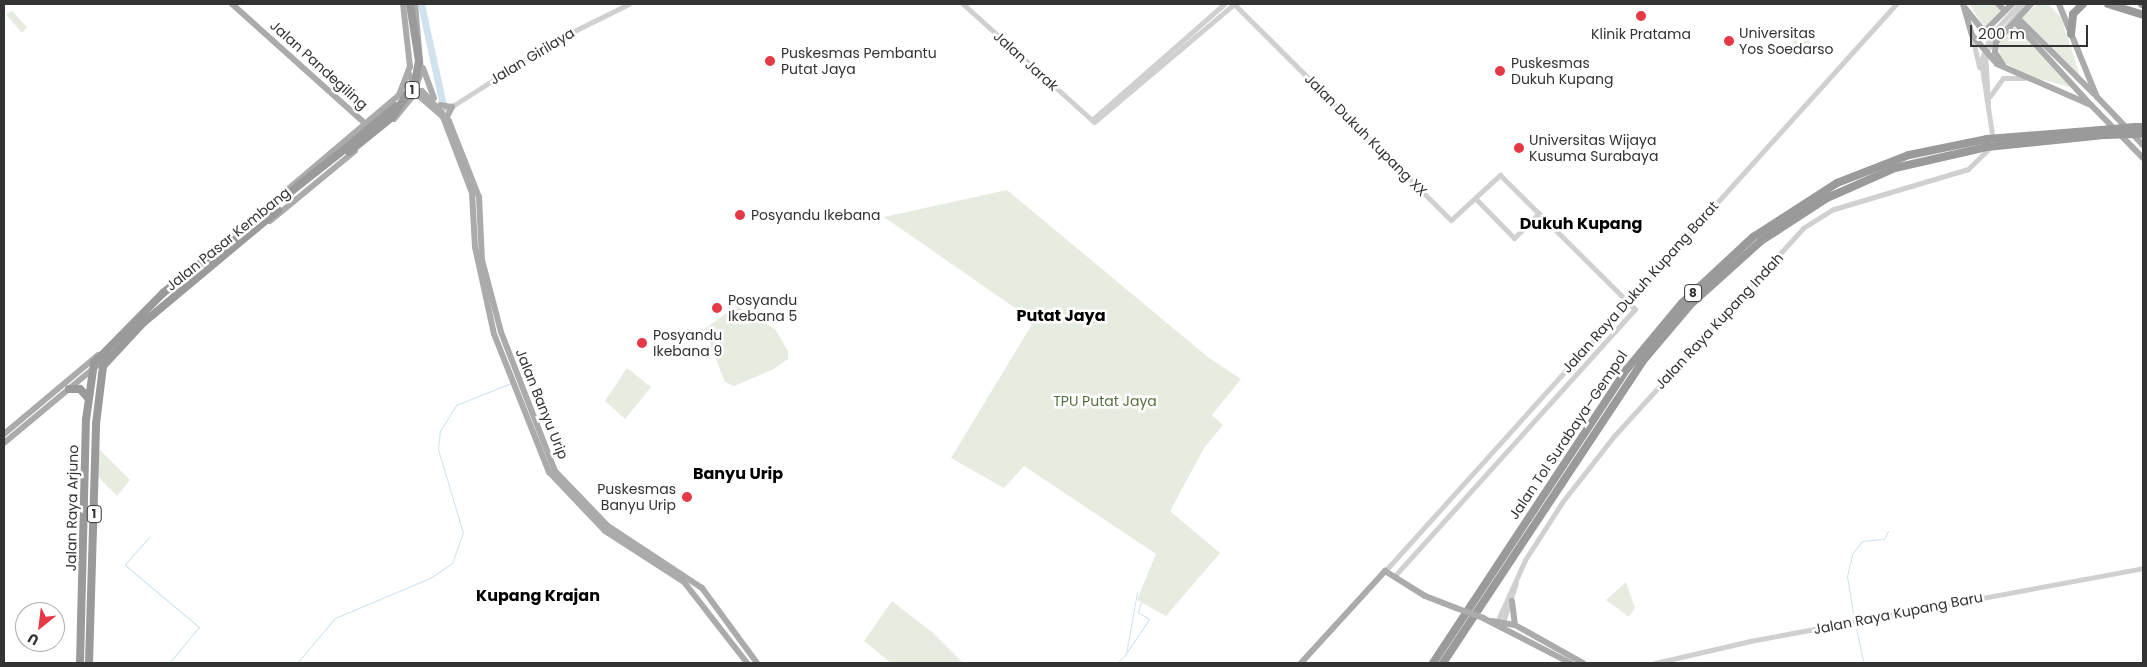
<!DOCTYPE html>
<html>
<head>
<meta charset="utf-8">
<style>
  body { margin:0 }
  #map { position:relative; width:2147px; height:667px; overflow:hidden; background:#fff; font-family:Poppins,sans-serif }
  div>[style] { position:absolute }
  .green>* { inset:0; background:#e6ecdf }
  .round { border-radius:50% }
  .stream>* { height:1px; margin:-0.5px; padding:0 0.5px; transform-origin:0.5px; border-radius:0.5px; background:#cfe2ee }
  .river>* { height:7px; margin:-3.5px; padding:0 3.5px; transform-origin:3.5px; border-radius:3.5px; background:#cfe2ee }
  .minor>* { height:5px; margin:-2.5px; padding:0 2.5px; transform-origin:2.5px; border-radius:2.5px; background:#d0d0d0 }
  .major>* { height:6px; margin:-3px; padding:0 3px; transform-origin:3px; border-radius:3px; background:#ababab }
  .highway>* { height:8px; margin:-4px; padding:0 4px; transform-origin:4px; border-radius:4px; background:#9a9a9a }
  .major-bridge>* { height:6px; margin:-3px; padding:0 3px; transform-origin:3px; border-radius:3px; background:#ababab }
  .highway-bridge>* { height:8px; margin:-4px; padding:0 4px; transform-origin:4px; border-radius:4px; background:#9a9a9a }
  .dots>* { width:14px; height:14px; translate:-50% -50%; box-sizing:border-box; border:2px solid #fff; border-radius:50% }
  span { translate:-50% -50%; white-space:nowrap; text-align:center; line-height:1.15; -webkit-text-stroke:5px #fff; paint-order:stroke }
  .shield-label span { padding:1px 4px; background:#fff; border:1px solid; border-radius:4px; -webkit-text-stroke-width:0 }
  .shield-label { font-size:12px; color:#333; font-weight:700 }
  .poi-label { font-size:14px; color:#333 }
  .left { translate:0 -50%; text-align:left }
  .right { translate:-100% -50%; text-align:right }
  .street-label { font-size:14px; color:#333 }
  .park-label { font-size:14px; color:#56703f }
  .quarter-label { font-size:16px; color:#000; font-weight:700 }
  .frame { position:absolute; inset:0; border:5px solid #333; pointer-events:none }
  .north { position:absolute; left:15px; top:602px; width:50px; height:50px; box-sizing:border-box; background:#fff; border:1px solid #adadad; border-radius:50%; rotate:209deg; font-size:14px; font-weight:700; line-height:20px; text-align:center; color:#333 }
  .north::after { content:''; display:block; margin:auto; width:18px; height:22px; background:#e63946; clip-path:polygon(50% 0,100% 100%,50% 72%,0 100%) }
  .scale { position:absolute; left:1970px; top:25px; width:118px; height:22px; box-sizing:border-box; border:2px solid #333; border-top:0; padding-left:6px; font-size:15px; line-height:18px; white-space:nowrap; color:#333; -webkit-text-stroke:4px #fff; paint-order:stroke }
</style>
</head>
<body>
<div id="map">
  <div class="green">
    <div style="clip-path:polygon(1970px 4px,1994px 4px,2002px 12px,1985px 31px)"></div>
    <div style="clip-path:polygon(2037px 4px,2048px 4px,2061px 17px,2080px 76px,2022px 17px)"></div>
    <div style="clip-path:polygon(12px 11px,27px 27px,22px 33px,6px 14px)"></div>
    <div style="clip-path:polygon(2014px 24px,2077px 89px,2032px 77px,2001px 61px,1998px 43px)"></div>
    <div class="round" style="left:1792px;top:37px;width:20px;height:20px"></div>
    <div style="clip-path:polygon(1007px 190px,1209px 358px,1241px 379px,1212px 415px,1223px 425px,1204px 448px,1170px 511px,1220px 553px,1166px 616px,1137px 600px,1156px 554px,1024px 466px,1004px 488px,951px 458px,1034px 321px,884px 217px)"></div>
    <div style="clip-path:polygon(737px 306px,775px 329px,788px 351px,788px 359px,774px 369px,734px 386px,725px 382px,704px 329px)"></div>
    <div style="clip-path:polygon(627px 368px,651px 387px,625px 419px,605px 401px)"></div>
    <div style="clip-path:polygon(99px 449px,130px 480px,117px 496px,98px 477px)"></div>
    <div style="clip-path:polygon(1626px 582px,1635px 608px,1629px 617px,1606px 600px)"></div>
    <div style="clip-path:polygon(892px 601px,933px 633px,963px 663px,891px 663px,864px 641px)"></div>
  </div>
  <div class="stream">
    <div style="left:149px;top:537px;width:37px;rotate:131deg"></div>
    <div style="left:125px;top:565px;width:97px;rotate:40deg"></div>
    <div style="left:199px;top:627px;width:47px;rotate:129.8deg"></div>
    <div style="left:1854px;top:619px;width:44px;rotate:-99.2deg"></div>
    <div style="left:1847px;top:576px;width:23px;rotate:-77deg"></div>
    <div style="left:1852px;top:554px;width:16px;rotate:-52deg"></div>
    <div style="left:1862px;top:541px;width:22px;rotate:-5deg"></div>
    <div style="left:1884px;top:539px;width:9px;rotate:-63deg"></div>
    <div style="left:1855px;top:623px;width:39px;rotate:78deg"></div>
    <div style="left:1127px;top:652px;width:40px;rotate:-56deg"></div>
    <div style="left:1149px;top:619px;width:13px;rotate:-148deg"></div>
    <div style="left:1138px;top:612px;width:10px;rotate:-73deg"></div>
    <div style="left:297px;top:663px;width:59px;rotate:-49.8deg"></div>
    <div style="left:335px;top:618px;width:103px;rotate:-22.8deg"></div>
    <div style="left:430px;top:578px;width:27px;rotate:-34deg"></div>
    <div style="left:452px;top:563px;width:32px;rotate:-70deg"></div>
    <div style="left:463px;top:533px;width:88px;rotate:-106.6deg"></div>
    <div style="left:438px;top:449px;width:18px;rotate:-84deg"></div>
    <div style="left:440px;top:431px;width:31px;rotate:-58deg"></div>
    <div style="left:456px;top:405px;width:59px;rotate:-21.8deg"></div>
    <div style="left:1117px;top:663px;width:13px;rotate:-45deg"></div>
    <div style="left:1126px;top:654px;width:63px;rotate:-79.9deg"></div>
  </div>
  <div class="river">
    <div style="left:421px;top:4px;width:103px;rotate:77.7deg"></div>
  </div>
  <div class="minor">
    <div style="left:963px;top:4px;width:176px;rotate:42deg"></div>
    <div style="left:1094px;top:122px;width:183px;rotate:-40.1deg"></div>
    <div style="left:1234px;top:4px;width:306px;rotate:44.9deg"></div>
    <div style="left:1451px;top:220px;width:67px;rotate:-42.6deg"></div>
    <div style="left:1500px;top:175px;width:190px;rotate:44.8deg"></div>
    <div style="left:1635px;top:309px;width:360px;rotate:132deg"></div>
    <div style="left:1972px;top:36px;width:32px;rotate:77deg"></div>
    <div style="left:1990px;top:96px;width:22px;rotate:-54deg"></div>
    <div style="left:2003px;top:78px;width:21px"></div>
    <div style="left:1988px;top:104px;width:52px;rotate:-93.3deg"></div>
    <div style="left:1985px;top:52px;width:62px;rotate:-50.2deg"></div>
    <div style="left:438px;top:111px;width:17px;rotate:-21deg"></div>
    <div style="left:454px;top:105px;width:121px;rotate:-32.5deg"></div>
    <div style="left:556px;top:40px;width:81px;rotate:-26.3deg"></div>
    <div style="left:1092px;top:120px;width:176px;rotate:-41.3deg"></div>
    <div style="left:1992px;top:134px;width:74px;rotate:-98.6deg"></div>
    <div style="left:1981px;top:61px;width:27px;rotate:-70deg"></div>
    <div style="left:1990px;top:36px;width:43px;rotate:-47.8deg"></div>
    <div style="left:1475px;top:198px;width:56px;rotate:45.7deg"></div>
    <div style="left:1514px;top:238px;width:35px;rotate:-45deg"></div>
    <div style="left:1385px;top:571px;width:763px;rotate:-47.97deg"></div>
    <div style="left:1496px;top:624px;width:70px;rotate:-65.6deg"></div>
    <div style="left:1525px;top:560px;width:70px;rotate:-57.2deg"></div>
    <div style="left:1563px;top:501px;width:83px;rotate:-51.9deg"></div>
    <div style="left:1614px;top:436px;width:281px;rotate:-47.7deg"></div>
    <div style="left:1803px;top:228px;width:36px;rotate:-32deg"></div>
    <div style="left:1834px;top:209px;width:140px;rotate:-16.6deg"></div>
    <div style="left:1968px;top:169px;width:28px;rotate:-44deg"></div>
    <div style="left:1502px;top:625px;width:44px;rotate:-71.6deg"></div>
    <div style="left:1655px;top:663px;width:98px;rotate:-13deg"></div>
    <div style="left:1750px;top:641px;width:400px;rotate:-10.5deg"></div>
  </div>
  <div class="major">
    <div style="left:232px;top:4px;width:186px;rotate:41.9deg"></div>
    <div style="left:1963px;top:4px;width:32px;rotate:74deg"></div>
    <div style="left:1972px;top:35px;width:38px;rotate:49deg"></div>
    <div style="left:1997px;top:64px;width:103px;rotate:23.6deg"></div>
    <div style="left:2091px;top:105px;width:74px;rotate:45.5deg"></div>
    <div style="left:1998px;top:4px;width:6px;rotate:45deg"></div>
    <div style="left:2059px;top:4px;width:100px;rotate:67.8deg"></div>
    <div style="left:2097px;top:97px;width:66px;rotate:46.2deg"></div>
    <div style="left:1966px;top:9px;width:29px;rotate:52deg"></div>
    <div style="left:1984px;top:32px;width:40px;rotate:-45deg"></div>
    <div style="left:2019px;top:19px;width:106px;rotate:45deg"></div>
    <div style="left:2016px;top:23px;width:110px;rotate:47.6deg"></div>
    <div style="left:2003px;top:65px;width:15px;rotate:-122deg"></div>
    <div style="left:1995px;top:52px;width:10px;rotate:-84deg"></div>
    <div style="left:1996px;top:42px;width:52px;rotate:-47.4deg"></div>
    <div style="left:423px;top:68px;width:32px;rotate:70deg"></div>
    <div style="left:409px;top:74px;width:24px;rotate:66deg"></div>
    <div style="left:419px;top:96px;width:32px;rotate:41deg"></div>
    <div style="left:443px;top:117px;width:81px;rotate:69.1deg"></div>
    <div style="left:472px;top:193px;width:54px;rotate:86.8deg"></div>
    <div style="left:475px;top:247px;width:89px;rotate:77.7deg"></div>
    <div style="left:494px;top:334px;width:149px;rotate:68.3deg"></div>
    <div style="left:549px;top:472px;width:81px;rotate:46.5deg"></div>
    <div style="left:605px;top:531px;width:94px;rotate:32.8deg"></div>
    <div style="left:684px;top:582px;width:103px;rotate:52.1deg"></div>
    <div style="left:399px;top:95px;width:23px;rotate:-10deg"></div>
    <div style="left:422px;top:91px;width:40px;rotate:48deg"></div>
    <div style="left:449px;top:121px;width:82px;rotate:68.5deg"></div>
    <div style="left:479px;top:197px;width:63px;rotate:87.3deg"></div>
    <div style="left:482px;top:260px;width:74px;rotate:75.2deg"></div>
    <div style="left:501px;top:332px;width:149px;rotate:68.8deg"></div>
    <div style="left:555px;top:471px;width:76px;rotate:46.1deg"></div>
    <div style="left:608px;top:526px;width:113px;rotate:33.4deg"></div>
    <div style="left:702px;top:588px;width:93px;rotate:53.7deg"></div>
    <div style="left:440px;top:105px;width:12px;rotate:9deg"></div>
    <div style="left:452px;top:107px;width:11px;rotate:117deg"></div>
    <div style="left:394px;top:119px;width:28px;rotate:-51deg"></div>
    <div style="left:412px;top:97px;width:27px;rotate:-70deg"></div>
    <div style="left:421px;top:72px;width:68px;rotate:-95deg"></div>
    <div style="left:287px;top:190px;width:147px;rotate:-40.3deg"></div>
    <div style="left:399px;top:95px;width:30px;rotate:-69deg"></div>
    <div style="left:410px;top:67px;width:63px;rotate:-96.3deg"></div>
    <div style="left:270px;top:221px;width:110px;rotate:-39.5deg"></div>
    <div style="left:4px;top:434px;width:123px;rotate:-40deg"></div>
    <div style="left:4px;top:443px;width:139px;rotate:-39.8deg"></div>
    <div style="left:1512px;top:601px;width:24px;rotate:83deg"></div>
    <div style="left:1483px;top:618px;width:98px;rotate:27.3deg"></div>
    <div style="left:1492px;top:621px;width:23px;rotate:10deg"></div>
    <div style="left:1515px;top:625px;width:78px;rotate:29.2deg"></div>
    <div style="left:1301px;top:663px;width:125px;rotate:-47.6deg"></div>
    <div style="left:1385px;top:571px;width:47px;rotate:32deg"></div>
    <div style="left:1425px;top:596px;width:33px;rotate:21deg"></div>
  </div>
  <div class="highway">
    <div style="left:2108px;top:4px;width:37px;rotate:17deg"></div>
    <div style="left:2142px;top:4px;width:1px"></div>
    <div style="left:2071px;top:34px;width:20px;rotate:-84deg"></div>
    <div style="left:2073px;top:14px;width:14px;rotate:-45deg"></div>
    <div style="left:2135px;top:127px;width:8px"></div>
    <div style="left:69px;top:389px;width:11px"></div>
    <div style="left:80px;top:389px;width:12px;rotate:48deg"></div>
    <div style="left:80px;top:663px;width:243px;rotate:-88.6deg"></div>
    <div style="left:86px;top:420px;width:58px;rotate:-82deg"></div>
    <div style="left:94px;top:363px;width:98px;rotate:-45.4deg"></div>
    <div style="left:163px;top:293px;width:233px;rotate:-38.4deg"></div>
    <div style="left:89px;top:663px;width:239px;rotate:-88.3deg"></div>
    <div style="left:96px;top:424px;width:58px;rotate:-83.1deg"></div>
    <div style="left:103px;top:366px;width:59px;rotate:-47.1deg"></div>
    <div style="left:143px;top:323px;width:176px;rotate:-39.9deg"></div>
    <div style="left:1433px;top:663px;width:352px;rotate:-56.6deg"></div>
    <div style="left:1627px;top:369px;width:86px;rotate:-50.2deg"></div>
    <div style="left:1682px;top:303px;width:97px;rotate:-42.9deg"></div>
    <div style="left:1753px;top:237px;width:100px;rotate:-32.7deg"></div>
    <div style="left:1837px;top:183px;width:77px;rotate:-21.3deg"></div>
    <div style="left:1909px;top:155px;width:80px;rotate:-11.6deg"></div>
    <div style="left:1987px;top:139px;width:114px;rotate:-4.5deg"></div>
    <div style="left:1443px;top:663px;width:361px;rotate:-56.5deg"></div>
    <div style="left:1642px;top:362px;width:76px;rotate:-49.8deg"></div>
    <div style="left:1691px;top:304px;width:94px;rotate:-42deg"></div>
    <div style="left:1761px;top:241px;width:79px;rotate:-33.1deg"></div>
    <div style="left:1827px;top:198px;width:74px;rotate:-23.8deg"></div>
    <div style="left:1895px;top:168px;width:94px;rotate:-12.9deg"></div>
    <div style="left:1987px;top:147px;width:120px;rotate:-5.8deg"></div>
  </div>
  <div class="major-bridge">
    <div style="left:1456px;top:608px;width:29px;rotate:20deg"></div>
  </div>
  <div class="highway-bridge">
    <div style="left:2101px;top:130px;width:34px;rotate:-5deg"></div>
    <div style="left:2106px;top:135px;width:35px;rotate:-2deg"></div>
    <div style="left:346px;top:148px;width:65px;rotate:-40deg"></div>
    <div style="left:349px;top:152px;width:55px;rotate:-39.1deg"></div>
    <div style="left:392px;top:117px;width:41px;rotate:-55.9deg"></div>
    <div style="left:415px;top:83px;width:22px;rotate:-80deg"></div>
    <div style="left:419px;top:61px;width:58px;rotate:-99deg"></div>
  </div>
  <div class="dots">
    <div style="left:1641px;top:16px;background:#e63946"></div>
    <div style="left:1729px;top:41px;background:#e63946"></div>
    <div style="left:770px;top:61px;background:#e63946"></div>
    <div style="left:1500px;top:71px;background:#e63946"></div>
    <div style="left:1519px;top:148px;background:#e63946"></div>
    <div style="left:740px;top:215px;background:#e63946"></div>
    <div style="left:717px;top:308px;background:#e63946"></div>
    <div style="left:642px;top:343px;background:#e63946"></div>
    <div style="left:687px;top:497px;background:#e63946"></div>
  </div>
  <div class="shield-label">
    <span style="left:412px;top:90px">1</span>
    <span style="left:1693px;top:293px">8</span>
    <span style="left:94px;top:514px">1</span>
  </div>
  <div class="poi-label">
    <span class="left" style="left:1739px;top:41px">Universitas<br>Yos Soedarso</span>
    <span style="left:1641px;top:34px">Klinik Pratama</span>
    <span class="left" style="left:781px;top:61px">Puskesmas Pembantu<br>Putat Jaya</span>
    <span class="left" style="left:1511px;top:71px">Puskesmas<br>Dukuh Kupang</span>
    <span class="left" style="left:1529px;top:148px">Universitas Wijaya<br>Kusuma Surabaya</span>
    <span class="left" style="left:751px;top:215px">Posyandu Ikebana</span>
    <span class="left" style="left:728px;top:308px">Posyandu<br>Ikebana 5</span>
    <span class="left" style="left:653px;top:343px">Posyandu<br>Ikebana 9</span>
    <span class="right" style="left:676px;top:497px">Puskesmas<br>Banyu Urip</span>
  </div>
  <div class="street-label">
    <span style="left:532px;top:56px;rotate:-31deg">Jalan Girilaya</span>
    <span style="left:1026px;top:61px;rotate:42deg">Jalan Jarak</span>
    <span style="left:319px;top:65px;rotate:42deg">Jalan Pandegiling</span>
    <span style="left:1366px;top:135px;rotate:45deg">Jalan Dukuh Kupang XX</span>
    <span style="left:228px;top:239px;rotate:-39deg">Jalan Pasar Kembang</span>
    <span style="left:1640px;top:287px;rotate:-48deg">Jalan Raya Dukuh Kupang Barat</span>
    <span style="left:1719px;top:321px;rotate:-47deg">Jalan Raya Kupang Indah</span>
    <span style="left:542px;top:404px;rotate:68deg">Jalan Banyu Urip</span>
    <span style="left:1568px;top:435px;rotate:-56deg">Jalan Tol Surabaya–Gempol</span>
    <span style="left:72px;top:508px;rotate:-89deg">Jalan Raya Arjuno</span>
    <span style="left:1898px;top:613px;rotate:-11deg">Jalan Raya Kupang Baru</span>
  </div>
  <div class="park-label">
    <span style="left:1105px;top:401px">TPU Putat Jaya</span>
  </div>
  <div class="quarter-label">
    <span style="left:1581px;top:224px">Dukuh Kupang</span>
    <span style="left:1061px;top:316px">Putat Jaya</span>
    <span style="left:738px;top:474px">Banyu Urip</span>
    <span style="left:538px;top:596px">Kupang Krajan</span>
  </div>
  <div class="frame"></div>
  <div class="north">U</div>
  <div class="scale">200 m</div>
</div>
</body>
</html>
